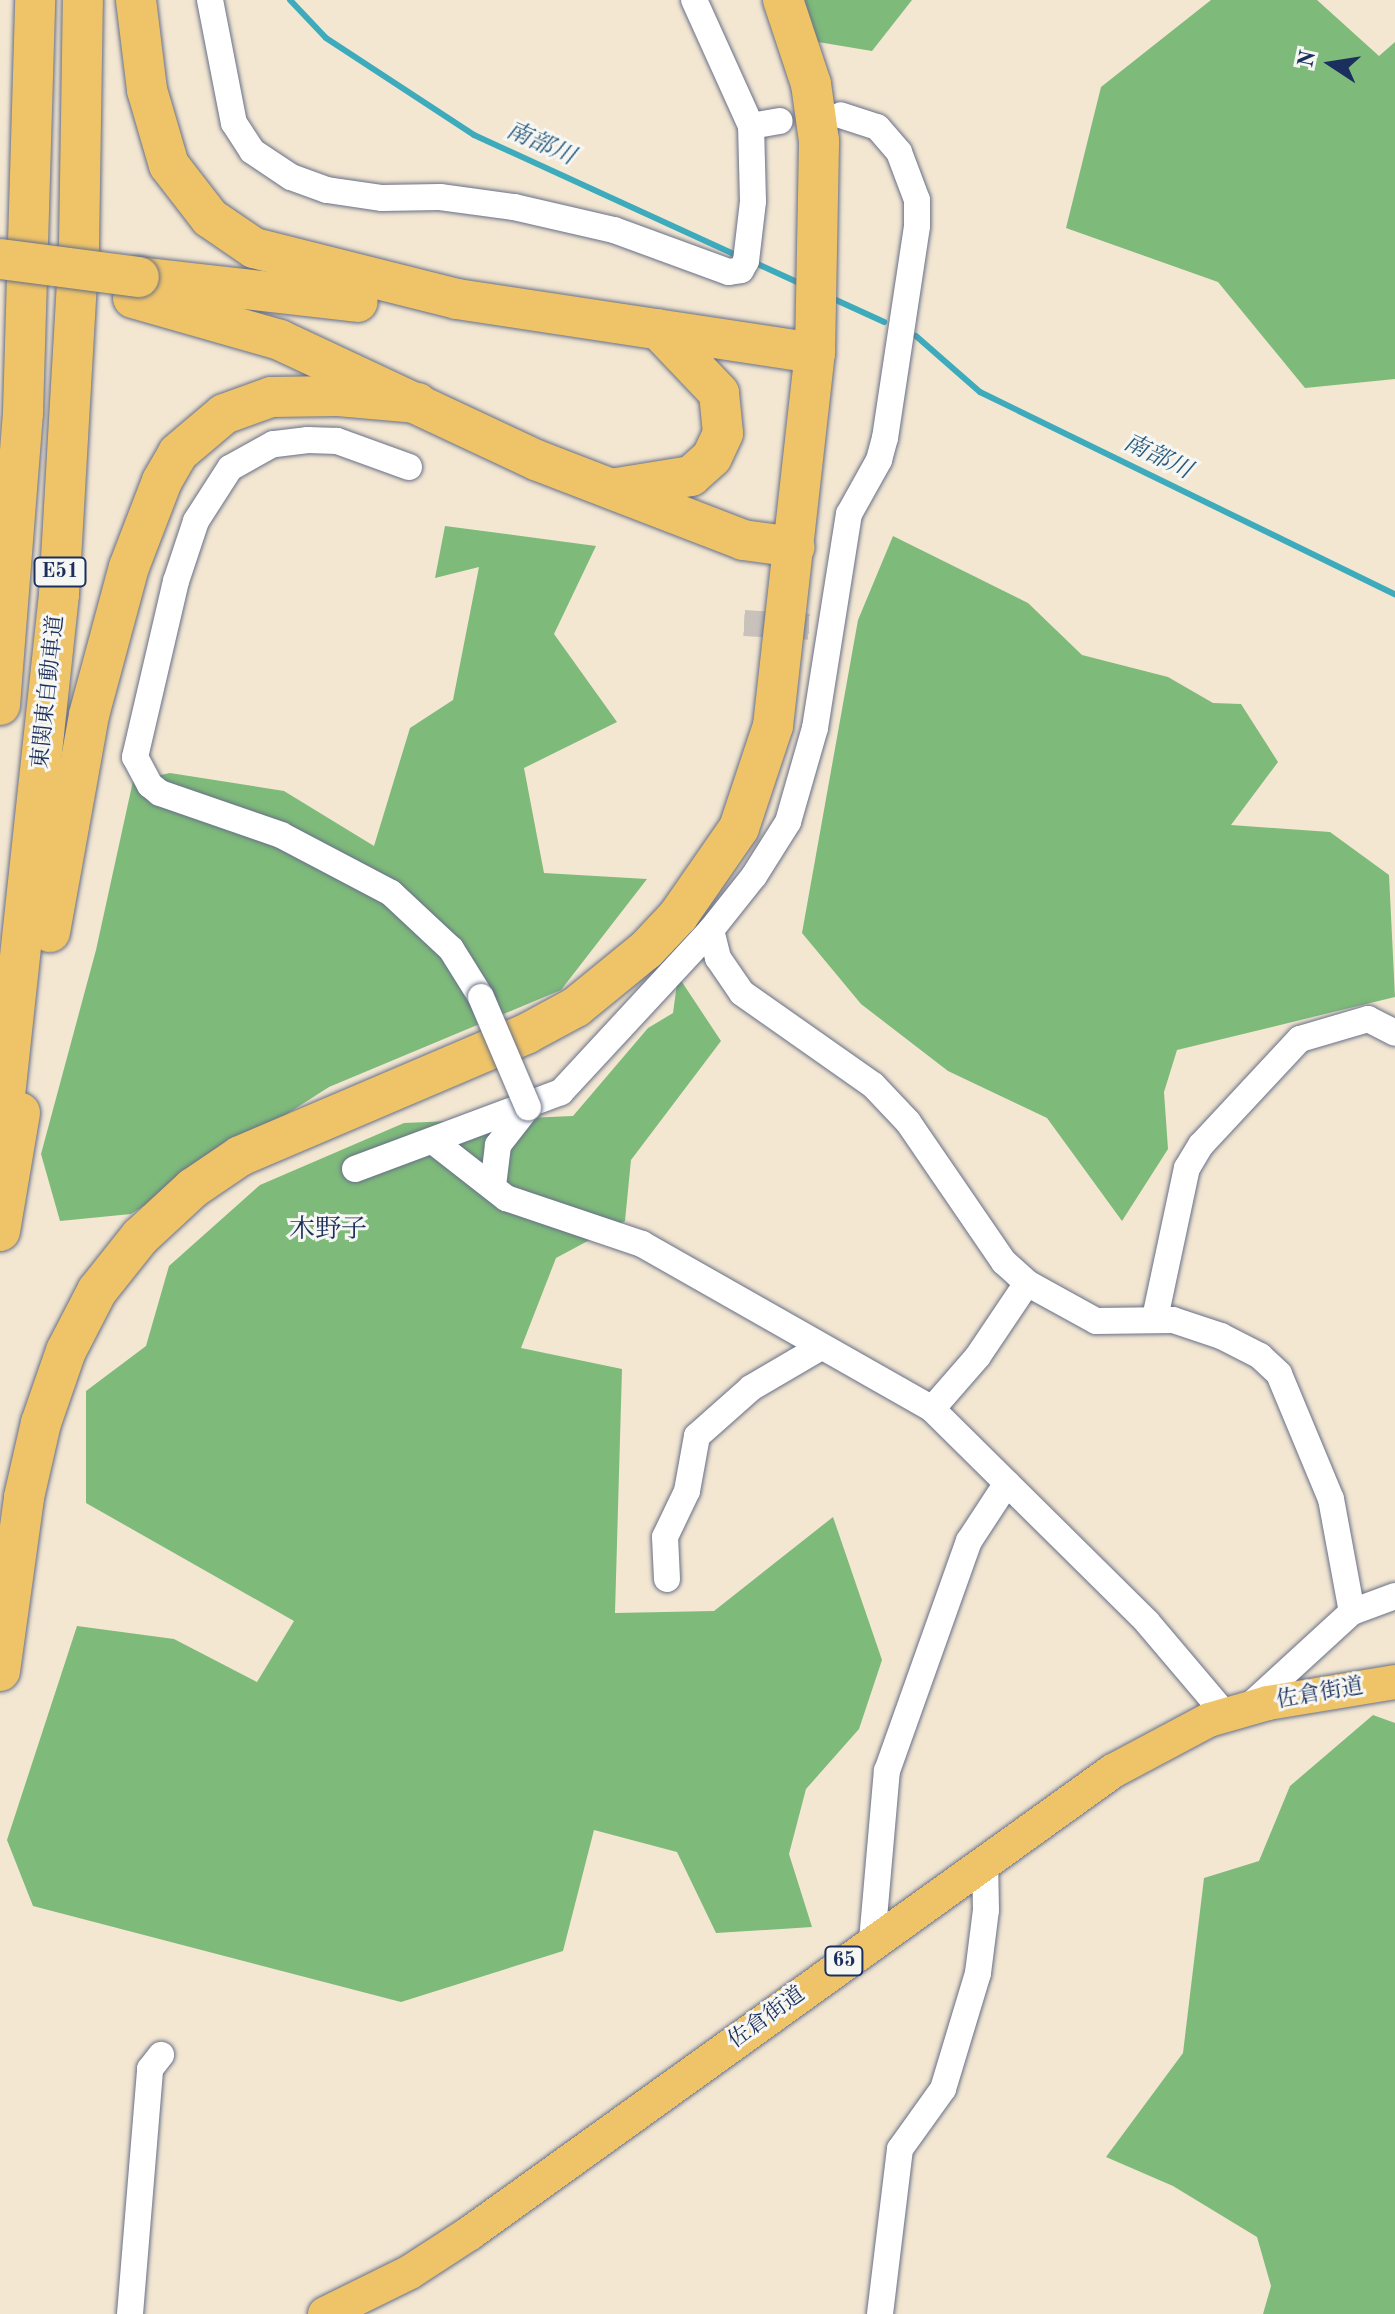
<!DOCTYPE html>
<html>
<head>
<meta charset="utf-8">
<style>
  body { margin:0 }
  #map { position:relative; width:1395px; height:2314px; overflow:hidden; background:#f3e7d2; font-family:"Old Standard TT","Noto Serif JP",serif }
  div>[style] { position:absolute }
  .forest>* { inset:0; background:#7eba7a }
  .stream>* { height:6px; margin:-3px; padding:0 3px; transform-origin:3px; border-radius:3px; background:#3eabbd }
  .minor-tunnel>* { height:26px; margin-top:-13px; transform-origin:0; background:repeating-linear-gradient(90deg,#c8c2bb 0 26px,transparent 0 39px) }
  .roads { filter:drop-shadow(0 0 2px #676f87) drop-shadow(0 0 2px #676f87) }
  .minor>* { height:26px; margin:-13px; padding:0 13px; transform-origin:13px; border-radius:13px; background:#fff }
  .major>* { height:34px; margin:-17px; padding:0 17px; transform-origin:17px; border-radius:17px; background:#efc469 }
  .highway>* { height:40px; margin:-20px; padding:0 20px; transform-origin:20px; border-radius:20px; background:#efc469 }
  .bridges { filter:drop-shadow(0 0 2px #676f87) drop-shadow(0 0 2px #676f87) }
  .minor-bridge>* { height:26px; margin:-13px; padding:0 13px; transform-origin:13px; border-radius:13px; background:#fff }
  .highway-bridge>* { height:40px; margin:-20px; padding:0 20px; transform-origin:20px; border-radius:20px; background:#efc469 }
  span { translate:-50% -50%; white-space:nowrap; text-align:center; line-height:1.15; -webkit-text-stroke:6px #f6f6f2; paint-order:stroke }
  .shield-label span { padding:2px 6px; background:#f6f6f2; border:2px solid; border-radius:6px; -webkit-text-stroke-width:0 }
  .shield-label { font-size:20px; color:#1b2f5e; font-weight:700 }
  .street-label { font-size:22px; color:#1b2f5e }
  .water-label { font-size:24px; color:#275a7f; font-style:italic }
  .quarter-label { font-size:26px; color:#1b2f5e }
  .north { position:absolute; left:1291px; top:24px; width:80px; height:80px; -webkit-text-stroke:6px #f6f6f2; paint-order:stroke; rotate:282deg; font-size:22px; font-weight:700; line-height:32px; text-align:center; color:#1b2f5e }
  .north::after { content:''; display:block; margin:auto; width:28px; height:36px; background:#1b2f5e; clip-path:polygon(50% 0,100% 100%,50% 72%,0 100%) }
</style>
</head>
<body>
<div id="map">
  <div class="forest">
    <div style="clip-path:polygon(790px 0,912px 0,872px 51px,812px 41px)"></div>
    <div style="clip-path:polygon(1211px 0,1317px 0,1379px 56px,1395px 42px,1395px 379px,1305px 388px,1218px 282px,1066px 228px,1101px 87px)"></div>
    <div style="clip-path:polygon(445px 526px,596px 546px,554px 634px,617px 722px,524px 768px,544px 873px,647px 879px,561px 990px,329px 1087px,131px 1214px,60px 1221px,41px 1154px,96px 950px,133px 781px,170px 773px,284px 791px,374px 846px,410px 728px,453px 700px,479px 567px,435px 578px)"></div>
    <div style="clip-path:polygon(893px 536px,1028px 603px,1082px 655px,1168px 677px,1213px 703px,1241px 704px,1278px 762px,1231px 825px,1330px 832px,1389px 875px,1395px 997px,1177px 1050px,1164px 1092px,1168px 1149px,1122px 1221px,1047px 1118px,948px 1071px,861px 1004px,802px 933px,858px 620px)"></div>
    <div style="clip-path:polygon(678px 976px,721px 1041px,631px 1160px,625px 1221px,556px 1258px,521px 1348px,622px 1369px,615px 1613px,714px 1611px,833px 1517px,882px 1660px,859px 1729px,806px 1789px,789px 1854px,812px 1927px,716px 1933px,677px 1852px,594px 1830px,563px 1951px,401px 2002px,33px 1906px,7px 1840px,77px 1626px,174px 1639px,257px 1682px,294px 1621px,86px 1503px,86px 1391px,146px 1346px,169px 1266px,260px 1185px,404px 1123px,573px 1116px,648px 1028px,673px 1013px)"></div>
    <div style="clip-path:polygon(1373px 1715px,1395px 1723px,1395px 2314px,1263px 2314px,1271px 2286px,1257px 2237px,1173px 2186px,1106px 2157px,1183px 2053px,1204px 1878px,1259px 1861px,1290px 1786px)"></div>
  </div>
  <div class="stream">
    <div style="left:290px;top:0;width:52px;rotate:46.5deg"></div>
    <div style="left:326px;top:38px;width:177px;rotate:33.2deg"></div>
    <div style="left:474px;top:135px;width:294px;rotate:24.6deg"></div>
    <div style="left:751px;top:261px;width:53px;rotate:24.6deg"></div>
    <div style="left:836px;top:300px;width:53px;rotate:24.6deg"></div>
    <div style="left:916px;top:336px;width:85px;rotate:41.2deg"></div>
    <div style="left:980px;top:392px;width:462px;rotate:26deg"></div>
  </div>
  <div class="minor-tunnel">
    <div style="left:744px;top:623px;width:87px;rotate:3.3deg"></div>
  </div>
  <div class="roads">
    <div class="minor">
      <div style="left:210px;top:0;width:125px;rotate:79deg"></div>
      <div style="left:234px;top:123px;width:33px;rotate:57deg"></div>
      <div style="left:252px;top:151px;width:47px;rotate:33.7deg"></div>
      <div style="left:291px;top:177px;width:38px;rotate:20deg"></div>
      <div style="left:327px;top:190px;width:56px;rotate:8.3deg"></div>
      <div style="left:382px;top:198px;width:58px;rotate:-1deg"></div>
      <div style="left:440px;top:197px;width:75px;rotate:7.7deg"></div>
      <div style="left:514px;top:207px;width:103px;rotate:13deg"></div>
      <div style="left:614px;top:230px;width:122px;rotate:20.1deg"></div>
      <div style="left:729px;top:272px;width:12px;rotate:-9deg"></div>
      <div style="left:741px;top:270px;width:10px;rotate:-61deg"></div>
      <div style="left:746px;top:261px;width:60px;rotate:-83.3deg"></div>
      <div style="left:753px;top:201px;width:75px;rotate:-91.5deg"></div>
      <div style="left:751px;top:126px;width:138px;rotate:-114.3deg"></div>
      <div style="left:751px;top:126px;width:29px;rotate:-10deg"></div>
      <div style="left:409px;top:467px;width:77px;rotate:-160.1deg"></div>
      <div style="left:337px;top:441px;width:29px;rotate:-178deg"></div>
      <div style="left:308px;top:440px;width:35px;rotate:173deg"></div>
      <div style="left:273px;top:444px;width:49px;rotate:150.8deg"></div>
      <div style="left:230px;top:468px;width:63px;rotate:122.7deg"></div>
      <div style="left:196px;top:521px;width:63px;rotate:108.4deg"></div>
      <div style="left:176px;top:581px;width:181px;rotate:103.1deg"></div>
      <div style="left:135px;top:757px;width:32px;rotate:62deg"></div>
      <div style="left:150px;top:785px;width:13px;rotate:39deg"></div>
      <div style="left:160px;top:793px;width:128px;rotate:19.1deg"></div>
      <div style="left:281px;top:835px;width:124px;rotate:27.8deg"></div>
      <div style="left:391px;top:893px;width:82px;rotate:43deg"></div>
      <div style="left:451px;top:949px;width:57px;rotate:58deg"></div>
      <div style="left:711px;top:930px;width:29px;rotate:76deg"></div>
      <div style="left:718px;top:958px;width:42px;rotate:55.6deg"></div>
      <div style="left:742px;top:993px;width:160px;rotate:35.1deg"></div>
      <div style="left:873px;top:1085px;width:51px;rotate:46.6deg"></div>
      <div style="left:908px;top:1122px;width:170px;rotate:55.6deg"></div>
      <div style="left:1004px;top:1262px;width:31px;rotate:42deg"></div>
      <div style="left:1027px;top:1283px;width:79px;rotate:28.8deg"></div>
      <div style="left:1096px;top:1321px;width:77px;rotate:-0.7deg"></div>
      <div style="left:1173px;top:1320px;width:51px;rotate:18.4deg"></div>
      <div style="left:1221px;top:1336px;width:44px;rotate:27.1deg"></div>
      <div style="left:1260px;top:1356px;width:26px;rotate:43deg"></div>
      <div style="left:1279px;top:1374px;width:135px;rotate:67.4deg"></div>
      <div style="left:1331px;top:1499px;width:115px;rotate:79.5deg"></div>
      <div style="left:433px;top:1141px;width:93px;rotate:38deg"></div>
      <div style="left:506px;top:1198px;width:144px;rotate:18.7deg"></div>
      <div style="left:642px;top:1244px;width:334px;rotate:29.6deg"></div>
      <div style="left:932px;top:1409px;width:303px;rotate:44.7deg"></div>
      <div style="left:1147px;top:1622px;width:122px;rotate:49.7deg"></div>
      <div style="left:355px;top:1169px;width:220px;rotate:-20.5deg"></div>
      <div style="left:561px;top:1092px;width:221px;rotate:-47.2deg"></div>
      <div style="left:711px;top:930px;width:69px;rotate:-51.5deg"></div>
      <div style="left:754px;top:876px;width:64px;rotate:-57.8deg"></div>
      <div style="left:788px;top:822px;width:98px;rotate:-74deg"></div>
      <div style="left:815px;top:728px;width:217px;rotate:-81deg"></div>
      <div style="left:849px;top:514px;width:62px;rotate:-60.9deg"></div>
      <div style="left:879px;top:460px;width:23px;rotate:-75deg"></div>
      <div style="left:885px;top:438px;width:214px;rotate:-81.4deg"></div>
      <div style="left:917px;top:226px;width:26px;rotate:-90deg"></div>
      <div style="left:917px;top:200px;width:51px;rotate:-110.6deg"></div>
      <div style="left:899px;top:152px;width:33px;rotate:-131deg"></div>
      <div style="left:877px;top:127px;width:38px;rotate:-162deg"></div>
      <div style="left:493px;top:1186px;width:41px;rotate:-83deg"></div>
      <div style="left:498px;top:1145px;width:47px;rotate:-51.9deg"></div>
      <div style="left:1155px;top:1318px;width:153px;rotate:-78deg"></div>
      <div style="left:1187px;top:1168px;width:27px;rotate:-59deg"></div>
      <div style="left:1201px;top:1145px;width:145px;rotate:-47deg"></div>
      <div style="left:1300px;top:1039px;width:71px;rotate:-16.4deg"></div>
      <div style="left:1368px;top:1019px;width:30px;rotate:27deg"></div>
      <div style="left:932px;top:1409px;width:70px;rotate:-49deg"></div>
      <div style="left:978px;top:1356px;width:88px;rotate:-56.1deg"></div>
      <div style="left:667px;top:1579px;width:42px;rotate:-92.7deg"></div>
      <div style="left:665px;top:1537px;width:51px;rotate:-64.4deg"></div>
      <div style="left:687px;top:1491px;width:56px;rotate:-79.7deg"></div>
      <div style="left:697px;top:1436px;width:72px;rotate:-41.6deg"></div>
      <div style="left:751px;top:1388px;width:81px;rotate:-30.4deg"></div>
      <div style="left:1245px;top:1710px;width:145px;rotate:-42.5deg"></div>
      <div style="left:1352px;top:1612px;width:46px;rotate:-20.4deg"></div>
      <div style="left:872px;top:1941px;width:171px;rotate:-85deg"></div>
      <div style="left:887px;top:1771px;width:244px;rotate:-70.4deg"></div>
      <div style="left:969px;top:1541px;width:69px;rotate:-56.8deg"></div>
      <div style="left:130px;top:2314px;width:246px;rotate:-85.3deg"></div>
      <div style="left:150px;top:2069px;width:18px;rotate:-52deg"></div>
      <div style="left:880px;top:2314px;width:166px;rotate:-83.1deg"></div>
      <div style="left:900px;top:2149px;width:74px;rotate:-54.4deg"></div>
      <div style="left:943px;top:2089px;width:121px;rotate:-73.2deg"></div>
      <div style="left:978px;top:1973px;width:64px;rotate:-82.8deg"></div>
      <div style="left:986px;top:1910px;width:51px;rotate:-91.1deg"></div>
    </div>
    <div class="major">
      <div style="left:325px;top:2314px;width:95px;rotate:-26.3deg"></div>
      <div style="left:410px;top:2272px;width:72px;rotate:-33deg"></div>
      <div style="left:470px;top:2233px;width:792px;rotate:-35.7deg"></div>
      <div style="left:1113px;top:1771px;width:109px;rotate:-28deg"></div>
      <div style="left:1209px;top:1720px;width:61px;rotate:-16.1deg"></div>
      <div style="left:1268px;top:1703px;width:129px;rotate:-9.4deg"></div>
    </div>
    <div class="highway">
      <div style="left:136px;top:0;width:91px;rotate:83deg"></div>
      <div style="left:147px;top:90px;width:78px;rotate:73.7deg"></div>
      <div style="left:169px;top:165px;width:67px;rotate:52.3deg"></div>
      <div style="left:210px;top:218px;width:53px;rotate:34.3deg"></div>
      <div style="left:254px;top:248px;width:209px;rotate:14.1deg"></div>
      <div style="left:457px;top:299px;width:362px;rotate:8.6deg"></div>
      <div style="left:139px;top:277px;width:220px;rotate:6.5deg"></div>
      <div style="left:133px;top:298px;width:153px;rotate:15.9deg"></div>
      <div style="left:280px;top:340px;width:283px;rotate:25.1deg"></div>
      <div style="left:536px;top:460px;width:222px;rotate:21.1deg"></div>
      <div style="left:743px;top:540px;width:52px;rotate:7.7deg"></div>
      <div style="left:617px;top:488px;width:75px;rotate:-9.2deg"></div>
      <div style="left:691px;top:476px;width:28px;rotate:-42deg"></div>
      <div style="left:712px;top:457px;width:26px;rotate:-65deg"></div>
      <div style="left:723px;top:433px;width:40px;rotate:-95.7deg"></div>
      <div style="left:719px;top:393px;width:88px;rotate:-133.6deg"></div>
      <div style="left:0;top:705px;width:294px;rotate:-85.5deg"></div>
      <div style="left:23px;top:412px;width:412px;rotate:-88.3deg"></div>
      <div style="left:50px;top:932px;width:220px;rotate:-79.8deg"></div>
      <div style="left:89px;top:715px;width:153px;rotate:-74.9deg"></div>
      <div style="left:129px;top:567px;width:92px;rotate:-69deg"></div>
      <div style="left:162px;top:481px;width:32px;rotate:-60deg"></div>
      <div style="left:178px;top:453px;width:60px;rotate:-40.3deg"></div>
      <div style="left:224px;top:414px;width:50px;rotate:-19.9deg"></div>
      <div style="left:271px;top:397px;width:67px;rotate:-0.9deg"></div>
      <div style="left:338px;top:396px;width:80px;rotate:5deg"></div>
      <div style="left:0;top:1142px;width:551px;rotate:-83.85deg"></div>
      <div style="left:59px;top:594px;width:348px;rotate:-86.7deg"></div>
      <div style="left:79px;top:247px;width:247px;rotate:-89.1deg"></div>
      <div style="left:0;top:1231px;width:120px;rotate:-80.4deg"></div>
      <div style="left:0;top:1671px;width:176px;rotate:-82.1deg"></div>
      <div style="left:24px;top:1497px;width:76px;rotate:-77.1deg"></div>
      <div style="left:41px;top:1423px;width:76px;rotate:-70.9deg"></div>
      <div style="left:66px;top:1351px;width:68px;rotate:-62.7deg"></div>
      <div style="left:97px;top:1291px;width:69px;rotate:-51.5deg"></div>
      <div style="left:140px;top:1237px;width:72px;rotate:-42.8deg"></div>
      <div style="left:193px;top:1188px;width:57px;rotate:-34.2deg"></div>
      <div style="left:240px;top:1156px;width:311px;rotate:-23.1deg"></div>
      <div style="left:526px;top:1034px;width:57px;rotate:-28.4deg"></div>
      <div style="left:576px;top:1007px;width:90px;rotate:-39.2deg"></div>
      <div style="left:646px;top:950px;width:47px;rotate:-46.7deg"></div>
      <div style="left:678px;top:916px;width:107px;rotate:-55.3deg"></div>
      <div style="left:739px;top:828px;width:108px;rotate:-71.6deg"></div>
      <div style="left:773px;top:726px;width:375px;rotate:-83.6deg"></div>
      <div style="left:815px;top:353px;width:212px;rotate:-88.9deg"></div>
      <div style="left:819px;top:141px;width:58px;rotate:-98deg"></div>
      <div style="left:811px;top:84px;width:89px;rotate:-108.4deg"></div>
    </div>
  </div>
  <div class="bridges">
    <div class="minor-bridge">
      <div style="left:481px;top:997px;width:120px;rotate:66.9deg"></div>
    </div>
    <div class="highway-bridge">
      <div style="left:0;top:259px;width:140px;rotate:7.4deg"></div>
    </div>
  </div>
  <div class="shield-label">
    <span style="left:60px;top:572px">E51</span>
    <span style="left:844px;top:1961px">65</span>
  </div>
  <div class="street-label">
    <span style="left:49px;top:692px;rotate:-84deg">東関東自動車道</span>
    <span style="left:1320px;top:1694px;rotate:-10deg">佐倉街道</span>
    <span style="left:767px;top:2018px;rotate:-36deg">佐倉街道</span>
  </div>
  <div class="water-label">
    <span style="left:540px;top:145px;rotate:24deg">南部川</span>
    <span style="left:1157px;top:458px;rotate:26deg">南部川</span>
  </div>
  <div class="quarter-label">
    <span style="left:328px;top:1231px">木野子</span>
  </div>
  <div class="north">N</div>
</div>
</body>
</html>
